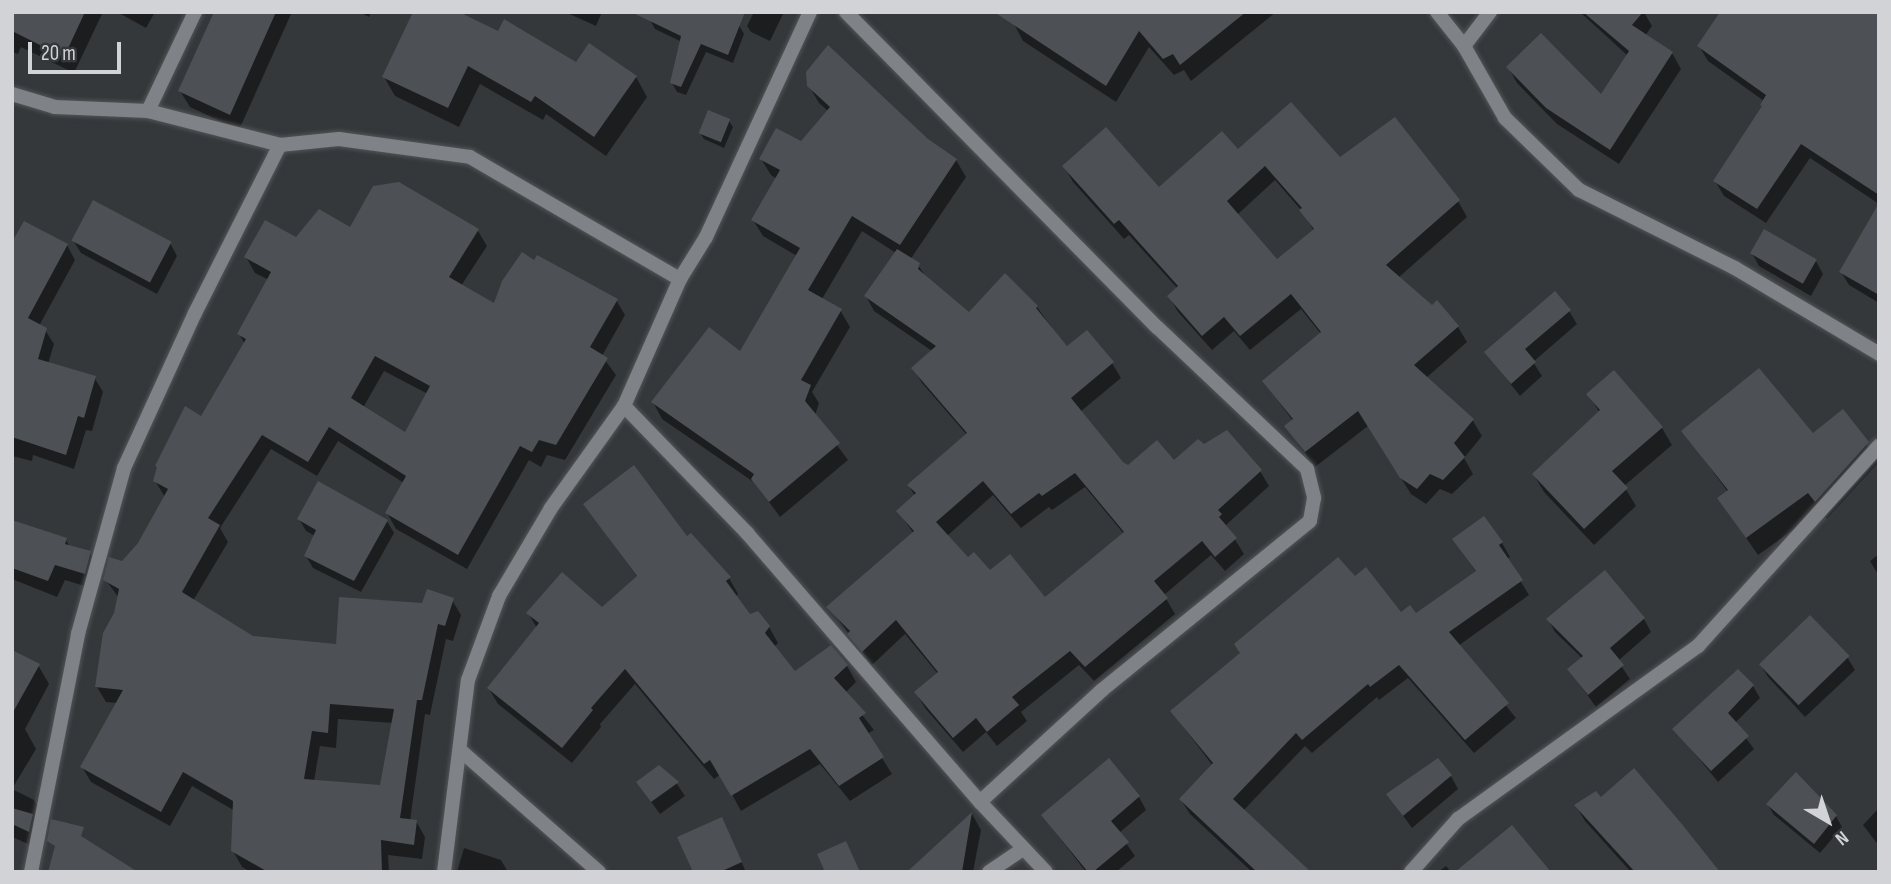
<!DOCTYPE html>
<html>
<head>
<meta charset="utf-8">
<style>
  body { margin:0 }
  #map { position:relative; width:1891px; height:884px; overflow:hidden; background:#35383b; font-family:"Sofia Sans Condensed",sans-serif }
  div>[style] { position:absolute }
  .shadow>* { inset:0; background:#0007 }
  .building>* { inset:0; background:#4d5054; transform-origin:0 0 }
  .roads { filter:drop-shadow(0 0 2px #535558) drop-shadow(0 0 2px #535558) }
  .street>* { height:14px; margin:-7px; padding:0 7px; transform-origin:7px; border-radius:7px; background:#7f8286 }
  span { translate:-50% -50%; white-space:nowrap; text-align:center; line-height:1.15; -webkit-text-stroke:7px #35383b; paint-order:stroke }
  .frame { position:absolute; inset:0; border:14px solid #d2d3d6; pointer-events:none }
  .north { position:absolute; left:1793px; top:786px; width:70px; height:70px; -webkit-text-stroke:5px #35383b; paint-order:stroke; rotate:141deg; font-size:19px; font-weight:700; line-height:28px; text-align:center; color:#d2d3d6 }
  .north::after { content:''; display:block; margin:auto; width:24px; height:32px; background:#d2d3d6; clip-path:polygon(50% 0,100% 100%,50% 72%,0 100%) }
  .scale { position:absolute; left:28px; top:42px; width:93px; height:32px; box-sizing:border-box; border:4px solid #d2d3d6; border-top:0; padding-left:9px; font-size:21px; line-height:24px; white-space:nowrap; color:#d2d3d6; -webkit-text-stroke:5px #35383b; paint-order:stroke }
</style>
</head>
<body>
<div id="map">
  <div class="shadow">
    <div style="clip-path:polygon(12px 12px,103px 12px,74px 73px,21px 47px,18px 54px,12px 52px)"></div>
    <div style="clip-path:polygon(117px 12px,155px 12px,146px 28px)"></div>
    <div style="clip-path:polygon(216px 12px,292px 12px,239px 130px,190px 107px,180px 91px)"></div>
    <div style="clip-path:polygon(359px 12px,371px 12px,369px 17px)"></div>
    <div style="clip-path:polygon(565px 12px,602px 12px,596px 26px)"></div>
    <div style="clip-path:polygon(754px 12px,784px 12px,770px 41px,751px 32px,747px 26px)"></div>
    <div style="clip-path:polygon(1109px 12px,1276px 12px,1191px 81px,1184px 70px,1174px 75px,1149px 47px,1116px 102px,1023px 41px,1014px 24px)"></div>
    <div style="clip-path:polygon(1580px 12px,1644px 12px,1652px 26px,1645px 36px,1672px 53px,1681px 69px,1619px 164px,1557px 124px,1517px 83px,1508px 67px,1601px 97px,1628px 56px)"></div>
    <div style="clip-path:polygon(1879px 12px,1879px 204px,1810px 158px,1766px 223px,1724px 196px,1715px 181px,1763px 107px,1764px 101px,1708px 61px,1699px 46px)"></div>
    <div style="clip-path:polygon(650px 20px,739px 25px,744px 34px,733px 63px,706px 52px,686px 95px,677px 92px,672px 83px,682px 42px,655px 29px)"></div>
    <div style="clip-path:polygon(498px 33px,576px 64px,636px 77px,647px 97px,606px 156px,546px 114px,543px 120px,480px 84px,459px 127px,395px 96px,384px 77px)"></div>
    <div style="clip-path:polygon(evenodd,809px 86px,927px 140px,956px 160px,966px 177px,910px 260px,918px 265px,926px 277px,969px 314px,1005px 276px,1037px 307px,1067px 349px,1112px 363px,1121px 378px,1080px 412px,1122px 464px,1128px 467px,1173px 462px,1204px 446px,1260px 471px,1269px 486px,1226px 525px,1244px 554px,1225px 571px,1211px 555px,1164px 595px,1175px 614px,1094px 681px,1079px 665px,1021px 712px,1027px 721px,997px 746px,986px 732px,963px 752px,925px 708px,916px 693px,938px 674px,905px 634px,872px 665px,829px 607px,914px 534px,898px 511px,915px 496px,909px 486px,967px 435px,922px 383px,913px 368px,932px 351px,874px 311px,866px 296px,896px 253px,862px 231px,822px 299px,840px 310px,850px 327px,812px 392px,819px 403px,815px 416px,848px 460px,780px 517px,755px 483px,662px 419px,653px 402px,741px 354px,797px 256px,763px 236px,753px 220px,777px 179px,771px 175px,761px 159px,801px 143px,829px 112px,819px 103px,809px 86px,1085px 487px,1124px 534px,1044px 600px,968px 559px,947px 536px,993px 495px,1021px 528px,1049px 507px,1052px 510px,1085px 487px)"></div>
    <div style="clip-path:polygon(729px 121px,733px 127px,724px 148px,704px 139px,700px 133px)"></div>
    <div style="clip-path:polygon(evenodd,1238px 151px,1340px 159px,1458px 201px,1467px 217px,1398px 278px,1458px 327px,1467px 342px,1426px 378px,1473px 421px,1482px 436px,1464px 458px,1473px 474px,1452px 494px,1440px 489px,1426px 504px,1411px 494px,1368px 426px,1315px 467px,1286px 426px,1293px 421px,1264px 382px,1321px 334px,1301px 309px,1250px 350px,1234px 331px,1212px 350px,1178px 312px,1169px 296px,1178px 289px,1129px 235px,1124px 239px,1073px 182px,1064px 166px,1159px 190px,1238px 151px,1275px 180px,1302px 211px,1314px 231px,1277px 261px,1237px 215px,1275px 180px)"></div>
    <div style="clip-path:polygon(evenodd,398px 184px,478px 231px,487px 246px,461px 286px,494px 305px,616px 300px,625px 315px,602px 356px,616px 375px,565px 460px,547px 455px,541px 467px,529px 460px,467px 569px,396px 529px,387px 513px,404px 483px,338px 441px,317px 476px,271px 449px,220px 528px,228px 542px,193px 601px,253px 637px,338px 646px,423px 604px,452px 600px,461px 615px,453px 641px,446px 639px,430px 715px,425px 714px,410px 821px,416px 821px,425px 837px,422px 859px,388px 855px,389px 872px,251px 872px,242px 867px,233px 851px,235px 811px,192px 786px,170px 826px,91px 782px,82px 767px,118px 703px,106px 702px,97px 687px,119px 598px,105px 579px,139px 544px,165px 497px,155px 481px,201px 418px,245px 344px,239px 334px,269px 280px,255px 273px,246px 257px,297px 239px,350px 229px,398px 184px,384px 371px,428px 394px,405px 434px,363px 408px,384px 371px,398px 184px,338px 719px,393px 723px,382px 787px,314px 781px,320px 746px,336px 748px,338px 719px)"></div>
    <div style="clip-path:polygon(1879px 207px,1879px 303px,1849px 285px,1841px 272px)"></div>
    <div style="clip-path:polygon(73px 240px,170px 243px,177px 256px,157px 294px,81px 253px)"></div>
    <div style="clip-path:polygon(67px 245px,75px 260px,39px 326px,45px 330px,54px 344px,48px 364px,94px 377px,103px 392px,92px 431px,86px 430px,74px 469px,33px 455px,32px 461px,12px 456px,12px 246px)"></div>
    <div style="clip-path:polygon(1752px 253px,1816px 261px,1823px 274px,1811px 296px,1759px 266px)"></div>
    <div style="clip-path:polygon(1569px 311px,1577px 324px,1533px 362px,1542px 376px,1520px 396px,1486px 353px)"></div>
    <div style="clip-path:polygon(1614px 372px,1662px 428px,1672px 445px,1624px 486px,1636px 506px,1594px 545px,1544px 492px,1534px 475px,1600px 413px,1588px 394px)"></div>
    <div style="clip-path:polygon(1842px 411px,1879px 462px,1827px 519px,1819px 511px,1758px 555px,1719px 499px,1728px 492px,1683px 431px,1812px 436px)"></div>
    <div style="clip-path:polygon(585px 505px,687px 539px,729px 578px,738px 594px,735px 597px,749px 617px,769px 627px,778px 643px,774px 647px,795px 673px,847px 666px,856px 682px,845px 693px,874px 730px,867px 734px,892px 774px,850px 801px,820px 764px,741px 811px,721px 774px,714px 779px,635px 684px,600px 724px,601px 727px,572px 763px,498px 704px,489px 689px,537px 628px,528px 613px,602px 609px,638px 578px)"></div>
    <div style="clip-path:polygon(1484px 518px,1502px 543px,1510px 557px,1507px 559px,1529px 595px,1458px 646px,1516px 718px,1474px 753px,1408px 678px,1379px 700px,1377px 697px,1312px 753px,1305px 746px,1243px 811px,1309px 872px,1252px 872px,1190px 814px,1181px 800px,1213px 766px,1172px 712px,1355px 579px,1401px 614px,1416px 616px,1477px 573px,1463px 553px)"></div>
    <div style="clip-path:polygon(299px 519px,387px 521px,394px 533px,361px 592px,313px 568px,306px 556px,315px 536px,306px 531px)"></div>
    <div style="clip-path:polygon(12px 521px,66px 540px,70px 547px,90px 553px,99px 569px,94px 589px,65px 580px,57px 597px,12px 579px)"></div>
    <div style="clip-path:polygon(1879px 554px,1879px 576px,1870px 561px)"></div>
    <div style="clip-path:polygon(1548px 619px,1644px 619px,1651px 632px,1618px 661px,1630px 679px,1596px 707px,1569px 670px,1583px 659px,1555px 632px)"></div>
    <div style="clip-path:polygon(12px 652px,38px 665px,49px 684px,25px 729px,36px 749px,12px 789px)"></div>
    <div style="clip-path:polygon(1847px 657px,1855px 670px,1805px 717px,1768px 677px,1760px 664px)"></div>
    <div style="clip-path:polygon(1753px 686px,1760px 698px,1735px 723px,1754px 749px,1718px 782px,1675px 729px)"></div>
    <div style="clip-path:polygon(658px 768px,677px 784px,685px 796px,660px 814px,646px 795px)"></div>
    <div style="clip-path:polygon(1451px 776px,1458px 789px,1412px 828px,1388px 795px)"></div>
    <div style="clip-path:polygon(12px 789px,34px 800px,45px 819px,35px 847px,12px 837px)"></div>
    <div style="clip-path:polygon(1139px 797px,1146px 810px,1119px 833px,1135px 856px,1116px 872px,1086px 872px,1043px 816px)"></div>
    <div style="clip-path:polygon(1601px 799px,1654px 872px,1631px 872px,1585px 821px,1576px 806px)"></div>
    <div style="clip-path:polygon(1768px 805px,1836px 816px,1842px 827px,1820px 853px,1774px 815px)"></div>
    <div style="clip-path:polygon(1878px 809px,1879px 810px,1879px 846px,1863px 825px)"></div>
    <div style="clip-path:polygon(972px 814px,981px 830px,973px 872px,911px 872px)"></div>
    <div style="clip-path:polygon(728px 833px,746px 872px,695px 872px)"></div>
    <div style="clip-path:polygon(464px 848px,501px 860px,508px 872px,457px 872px)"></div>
    <div style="clip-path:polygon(1446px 866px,1451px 872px,1438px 872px)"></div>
  </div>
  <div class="building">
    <div style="clip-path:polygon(12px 12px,85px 12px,64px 57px,12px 31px)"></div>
    <div style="clip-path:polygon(214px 12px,276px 12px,230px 115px,178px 91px)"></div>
    <div style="clip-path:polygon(413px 12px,459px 12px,498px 31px,504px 19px,576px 62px,589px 43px,637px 76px,594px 137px,535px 96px,531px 102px,468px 66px,448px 108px,382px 77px)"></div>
    <div style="clip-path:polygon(631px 12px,745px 12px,728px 55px,701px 44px,681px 87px,670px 83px,681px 36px)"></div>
    <div style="clip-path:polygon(994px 12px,1246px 12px,1180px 65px,1173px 54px,1163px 59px,1139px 31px,1106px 86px)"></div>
    <div style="clip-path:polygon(1583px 12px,1643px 12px,1632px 25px,1673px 52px,1610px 150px,1546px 108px,1506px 67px,1541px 33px,1601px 94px,1629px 51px)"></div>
    <div style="clip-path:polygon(1720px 12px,1879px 12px,1879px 195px,1801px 144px,1757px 209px,1713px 181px,1762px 106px,1760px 105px,1766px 95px,1697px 46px)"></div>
    <div style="clip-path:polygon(828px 45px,928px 139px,957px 159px,900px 245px,852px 216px,808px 290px,842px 309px,801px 380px,811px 385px,805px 401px,840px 443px,769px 502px,751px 479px,754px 474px,651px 402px,709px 327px,740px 351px,800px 248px,751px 220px,780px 170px,759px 159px,776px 128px,801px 141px,830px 107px,807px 86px,806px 72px)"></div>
    <div style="clip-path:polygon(evenodd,1291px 102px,1340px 157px,1395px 117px,1460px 200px,1386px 265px,1432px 305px,1437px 300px,1459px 326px,1414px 365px,1474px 419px,1454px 443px,1465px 457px,1443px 480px,1430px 474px,1417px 489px,1400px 478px,1358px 411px,1305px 452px,1284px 426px,1293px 419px,1262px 381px,1321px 332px,1291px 294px,1240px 336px,1224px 317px,1202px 336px,1167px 296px,1178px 286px,1119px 220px,1114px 224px,1062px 166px,1106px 127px,1159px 187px,1222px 131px,1238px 149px,1291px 102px,1265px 166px,1302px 208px,1299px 210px,1314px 229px,1277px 259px,1227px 201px,1265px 166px)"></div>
    <div style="left:708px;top:110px;width:24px;height:25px;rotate:22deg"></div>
    <div style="clip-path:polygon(evenodd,399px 182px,479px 229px,449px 277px,494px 303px,502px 281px,522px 252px,534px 260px,537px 255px,618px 299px,590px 347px,608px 358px,556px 445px,539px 440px,532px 452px,520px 446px,458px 555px,385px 513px,406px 476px,329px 427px,308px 462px,262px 435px,208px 518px,220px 525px,182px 592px,253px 636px,336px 644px,339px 597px,422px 603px,427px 589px,454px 598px,445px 626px,438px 624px,422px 700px,417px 700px,400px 818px,417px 820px,414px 845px,381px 840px,382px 872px,268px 872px,231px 851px,233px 801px,183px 772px,161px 812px,80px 767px,123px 690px,95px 687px,103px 633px,114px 613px,119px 589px,103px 580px,109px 557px,122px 561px,138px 543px,168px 489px,153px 481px,157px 467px,155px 466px,185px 406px,201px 416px,246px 339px,237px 334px,271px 272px,244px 257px,265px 220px,296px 237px,319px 209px,350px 227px,373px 186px,399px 182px,375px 356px,430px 386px,405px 432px,351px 398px,375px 356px,399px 182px,330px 704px,394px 709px,380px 785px,304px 779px,312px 731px,328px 733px,330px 704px)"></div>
    <div style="left:93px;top:200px;width:89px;height:46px;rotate:28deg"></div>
    <div style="clip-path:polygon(1879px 203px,1879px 295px,1839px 272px)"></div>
    <div style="clip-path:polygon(24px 221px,68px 244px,28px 318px,47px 328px,38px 359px,96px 376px,84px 418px,78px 416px,66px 455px,12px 437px,12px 242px)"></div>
    <div style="left:1764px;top:229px;width:61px;height:28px;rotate:30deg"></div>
    <div style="clip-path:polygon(evenodd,897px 249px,920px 263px,918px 269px,969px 312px,1005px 273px,1038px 306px,1036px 308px,1067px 346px,1087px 330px,1114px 362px,1071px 398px,1123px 462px,1128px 465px,1157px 440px,1174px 460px,1198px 439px,1204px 444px,1227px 430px,1262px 470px,1218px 510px,1222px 514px,1219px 517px,1237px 538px,1215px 557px,1202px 541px,1154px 581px,1168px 598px,1085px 667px,1070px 651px,1012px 697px,1019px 705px,987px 732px,976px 718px,953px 738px,914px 692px,938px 672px,896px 620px,862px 652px,847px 634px,850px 631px,826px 607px,914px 531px,896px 511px,916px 493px,907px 485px,967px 433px,911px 368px,936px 346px,864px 296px,897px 249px,1075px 473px,1124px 532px,1045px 597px,1010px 554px,990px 570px,974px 552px,968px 557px,936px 522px,983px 481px,1011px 514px,1039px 493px,1042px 496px,1075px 473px)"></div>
    <div style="clip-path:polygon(1555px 291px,1571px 310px,1525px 349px,1536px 362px,1511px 384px,1484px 352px)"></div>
    <div style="clip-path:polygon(1759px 368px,1813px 433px,1843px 409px,1869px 442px,1815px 502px,1808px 493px,1746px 538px,1717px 498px,1728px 490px,1681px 431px)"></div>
    <div style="clip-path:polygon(1614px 370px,1663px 427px,1612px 471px,1628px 488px,1584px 529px,1532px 474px,1600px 410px,1586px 394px)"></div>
    <div style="clip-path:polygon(634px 465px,687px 536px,691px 533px,731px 577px,726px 581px,750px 614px,758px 611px,770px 626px,765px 633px,795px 671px,831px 645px,848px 665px,834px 678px,866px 713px,859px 718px,884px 757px,839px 786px,810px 749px,731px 796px,710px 760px,704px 764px,625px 669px,591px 708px,593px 710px,562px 748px,487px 688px,539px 623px,526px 613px,562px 572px,602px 607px,637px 576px,583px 504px)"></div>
    <div style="clip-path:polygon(318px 481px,388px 520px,354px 581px,304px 556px,316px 530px,297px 519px)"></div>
    <div style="clip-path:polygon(1484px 516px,1503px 542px,1499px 545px,1523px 580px,1449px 632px,1509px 703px,1465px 740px,1399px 665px,1370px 687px,1368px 684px,1302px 740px,1296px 733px,1233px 799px,1311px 872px,1257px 872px,1179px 799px,1213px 763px,1170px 711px,1240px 653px,1234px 644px,1338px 557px,1355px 576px,1366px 567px,1401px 612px,1410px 605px,1416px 613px,1476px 571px,1452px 539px)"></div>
    <div style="clip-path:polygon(12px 520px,67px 538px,65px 544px,91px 551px,85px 574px,55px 565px,48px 581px,12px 568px)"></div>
    <div style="clip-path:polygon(1605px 570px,1645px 618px,1610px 648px,1624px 665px,1588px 695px,1567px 669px,1583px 656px,1546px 619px)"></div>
    <div style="left:1810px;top:615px;width:57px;height:71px;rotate:46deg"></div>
    <div style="clip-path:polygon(12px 650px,40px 664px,12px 714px)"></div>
    <div style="clip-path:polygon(1738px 669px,1754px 685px,1728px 713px,1749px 736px,1711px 771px,1672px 729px)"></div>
    <div style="clip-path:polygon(1109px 758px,1140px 796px,1111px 821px,1129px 842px,1093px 872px,1088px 872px,1041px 815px)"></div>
    <div style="clip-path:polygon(1438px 758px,1452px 775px,1403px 816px,1386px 794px)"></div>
    <div style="clip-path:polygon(659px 765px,679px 782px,651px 802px,636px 782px)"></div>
    <div style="clip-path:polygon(1634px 768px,1681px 823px,1720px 872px,1635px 872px,1574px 805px,1596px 791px,1601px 797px)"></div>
    <div style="clip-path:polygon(1796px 772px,1837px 815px,1814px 844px,1766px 804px)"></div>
    <div style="clip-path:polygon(12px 808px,33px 814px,29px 832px,12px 824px)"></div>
    <div style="clip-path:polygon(972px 812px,962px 872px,907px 872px)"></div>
    <div style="clip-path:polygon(722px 817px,742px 862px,720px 872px,693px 872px,677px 837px)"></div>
    <div style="clip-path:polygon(51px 819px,84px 827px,81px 836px,138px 872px,48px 872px,55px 846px,47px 841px)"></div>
    <div style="clip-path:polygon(1512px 825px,1551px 872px,1455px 872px)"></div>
    <div style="clip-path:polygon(846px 841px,860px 872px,825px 872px,817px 854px)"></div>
  </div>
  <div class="roads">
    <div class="street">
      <div style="left:846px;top:12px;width:443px;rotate:45.4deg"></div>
      <div style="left:1157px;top:327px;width:207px;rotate:43.4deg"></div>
      <div style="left:1307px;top:469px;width:30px;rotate:76deg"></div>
      <div style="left:1314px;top:498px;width:23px;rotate:100deg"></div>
      <div style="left:1310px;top:521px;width:269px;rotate:140.9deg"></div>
      <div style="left:1101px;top:691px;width:164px;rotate:137.5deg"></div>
      <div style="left:1437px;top:12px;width:43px;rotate:51.5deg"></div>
      <div style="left:1464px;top:46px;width:83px;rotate:60.3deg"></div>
      <div style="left:1505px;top:118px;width:103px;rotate:44.2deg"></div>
      <div style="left:1579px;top:190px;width:174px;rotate:26.6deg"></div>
      <div style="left:1735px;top:268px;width:168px;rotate:30.8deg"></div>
      <div style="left:1464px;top:46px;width:43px;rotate:-52.6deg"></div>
      <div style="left:12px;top:94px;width:45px;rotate:16.8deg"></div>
      <div style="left:55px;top:107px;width:93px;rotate:2.5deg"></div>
      <div style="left:148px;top:111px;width:136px;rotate:14.4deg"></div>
      <div style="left:280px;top:145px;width:59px;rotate:-5.8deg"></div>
      <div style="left:339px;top:139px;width:132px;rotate:7.8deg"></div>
      <div style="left:470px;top:157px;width:243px;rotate:30.2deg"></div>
      <div style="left:148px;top:111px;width:110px;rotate:-64.6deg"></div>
      <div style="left:624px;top:406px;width:177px;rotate:45.9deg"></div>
      <div style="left:747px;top:533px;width:356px;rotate:49.1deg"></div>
      <div style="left:980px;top:802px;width:96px;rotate:46.7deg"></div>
      <div style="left:460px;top:750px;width:185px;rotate:41.3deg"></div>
      <div style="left:31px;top:872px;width:243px;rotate:-78.8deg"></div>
      <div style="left:78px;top:634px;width:172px;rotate:-74.5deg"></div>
      <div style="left:124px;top:468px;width:170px;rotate:-65.4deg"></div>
      <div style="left:195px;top:313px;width:188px;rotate:-63.2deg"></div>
      <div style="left:444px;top:872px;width:193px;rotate:-82.9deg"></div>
      <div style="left:468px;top:680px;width:90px;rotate:-69.7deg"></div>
      <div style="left:499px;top:596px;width:102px;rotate:-59.4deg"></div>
      <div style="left:551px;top:508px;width:125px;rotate:-54.4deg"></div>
      <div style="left:624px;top:406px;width:139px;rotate:-66.2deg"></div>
      <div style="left:680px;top:279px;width:49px;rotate:-58.2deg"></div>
      <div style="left:706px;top:237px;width:248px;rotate:-65.2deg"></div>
      <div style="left:989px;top:872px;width:41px;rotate:-34.1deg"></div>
      <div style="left:1411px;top:872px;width:71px;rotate:-48.4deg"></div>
      <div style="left:1458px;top:819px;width:296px;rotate:-35.8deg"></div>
      <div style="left:1698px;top:646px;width:270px;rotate:-47.9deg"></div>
    </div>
  </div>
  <div class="frame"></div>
  <div class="north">N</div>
  <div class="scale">20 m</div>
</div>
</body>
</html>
